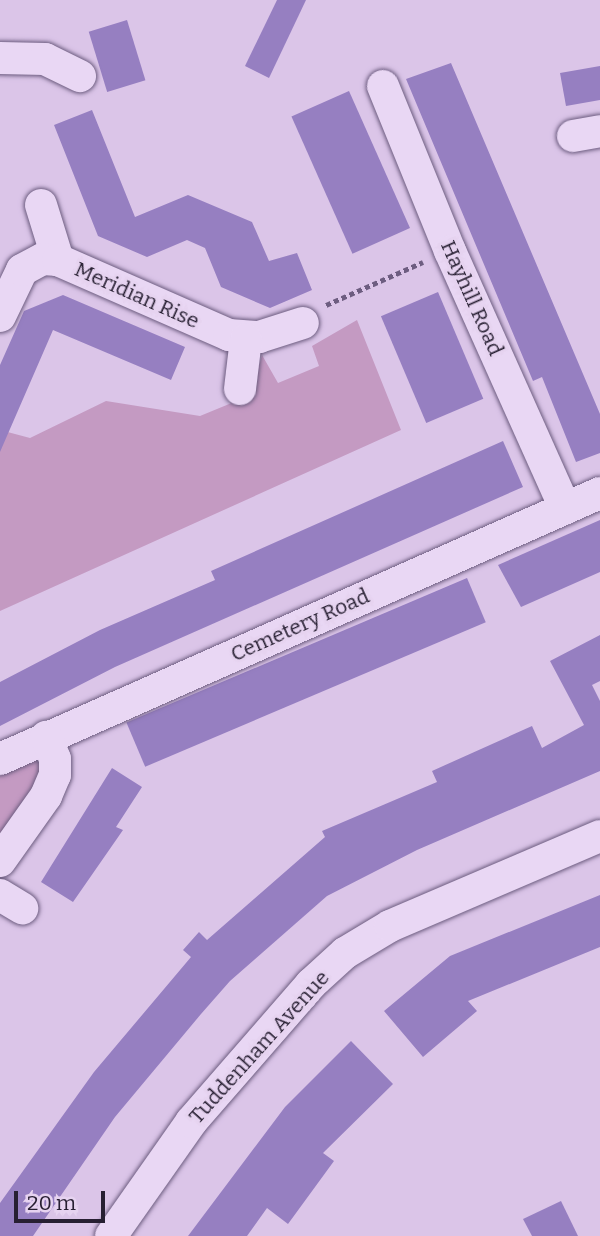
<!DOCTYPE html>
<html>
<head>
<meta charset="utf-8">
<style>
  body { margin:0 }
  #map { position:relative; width:600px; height:1236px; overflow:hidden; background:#dbc5e8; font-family:Bitter,serif }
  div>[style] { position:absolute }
  .green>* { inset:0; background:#c49ac2 }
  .building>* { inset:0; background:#967fc1; transform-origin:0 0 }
  .path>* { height:4.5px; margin-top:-2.25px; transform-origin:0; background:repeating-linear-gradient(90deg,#6d5d80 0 5px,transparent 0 8.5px) }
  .roads { filter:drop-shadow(0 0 2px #6d5d80) drop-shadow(0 0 2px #6d5d80) }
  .minor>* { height:32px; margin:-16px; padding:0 16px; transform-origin:16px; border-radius:16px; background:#e9d7f4 }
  span { translate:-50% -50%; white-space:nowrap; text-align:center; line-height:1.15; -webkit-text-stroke:6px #e6d3f0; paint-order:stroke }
  .street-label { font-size:21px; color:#271f32 }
  .scale { position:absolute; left:14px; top:1191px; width:91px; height:32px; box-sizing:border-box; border:4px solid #271f32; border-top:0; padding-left:9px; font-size:21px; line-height:24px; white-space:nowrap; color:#271f32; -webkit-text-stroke:5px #e6d3f0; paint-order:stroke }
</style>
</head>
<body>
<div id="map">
  <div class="green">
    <div style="clip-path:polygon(357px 320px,401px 430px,0 611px,0 430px,30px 438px,106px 401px,200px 416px,251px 395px,262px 355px,278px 383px,319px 366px,312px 346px)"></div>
    <div style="clip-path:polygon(0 759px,55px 759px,0 867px)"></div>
  </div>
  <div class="building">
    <div style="clip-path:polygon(277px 0,306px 0,269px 78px,245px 66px)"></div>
    <div style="left:127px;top:20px;width:63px;height:40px;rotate:73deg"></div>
    <div style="clip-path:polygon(451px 63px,600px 414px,600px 453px,576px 462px,542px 377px,533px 381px,406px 79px)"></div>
    <div style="clip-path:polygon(600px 66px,600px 100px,566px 106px,560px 73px)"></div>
    <div style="left:349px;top:91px;width:150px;height:63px;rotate:66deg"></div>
    <div style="clip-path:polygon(92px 110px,135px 217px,188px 195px,252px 222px,269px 261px,297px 253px,312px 290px,270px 308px,221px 287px,205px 248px,187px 240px,147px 257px,98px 236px,54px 125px)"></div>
    <div style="left:438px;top:292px;width:116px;height:62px;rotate:67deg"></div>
    <div style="clip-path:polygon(63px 295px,185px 347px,171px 380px,53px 330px,0 452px,0 365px,24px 311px)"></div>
    <div style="clip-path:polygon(503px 441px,523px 487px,115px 667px,0 726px,0 682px,100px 630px,215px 580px,211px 571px)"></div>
    <div style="clip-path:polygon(600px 520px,600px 572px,521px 607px,498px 565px)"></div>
    <div style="left:467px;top:578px;width:48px;height:370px;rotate:67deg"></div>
    <div style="clip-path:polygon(600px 635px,600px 681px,592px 685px,600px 701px,600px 771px,417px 850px,327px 896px,230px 981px,201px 1014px,115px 1117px,33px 1236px,0 1236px,0 1203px,94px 1072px,191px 957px,183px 950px,199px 932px,207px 940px,325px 837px,322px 831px,437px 782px,432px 771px,532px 726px,542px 748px,584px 725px,550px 661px)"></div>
    <div style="clip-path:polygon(112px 768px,142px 787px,116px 827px,123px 830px,73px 902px,41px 882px)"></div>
    <div style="clip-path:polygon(600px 895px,600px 947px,468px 1001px,477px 1011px,423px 1057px,384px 1011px,450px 956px)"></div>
    <div style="clip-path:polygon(351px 1041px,393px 1084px,323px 1153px,334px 1161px,288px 1224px,267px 1208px,247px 1236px,188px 1236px,285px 1107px)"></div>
    <div style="clip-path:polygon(561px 1201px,578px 1236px,532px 1236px,523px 1219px)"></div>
  </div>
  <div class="path">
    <div style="left:326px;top:305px;width:106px;rotate:-23.9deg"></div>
  </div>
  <div class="roads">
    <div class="minor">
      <div style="left:0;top:58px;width:45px;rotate:1.3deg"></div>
      <div style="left:45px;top:59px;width:39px;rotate:26deg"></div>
      <div style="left:383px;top:86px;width:178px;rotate:67.9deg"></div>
      <div style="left:450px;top:251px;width:282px;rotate:65.9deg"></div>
      <div style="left:573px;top:136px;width:27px;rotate:-10deg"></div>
      <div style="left:41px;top:205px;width:58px;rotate:72.8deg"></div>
      <div style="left:0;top:316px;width:51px;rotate:-64.4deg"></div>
      <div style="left:22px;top:270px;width:24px;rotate:-28deg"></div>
      <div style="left:43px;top:259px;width:15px;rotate:4deg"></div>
      <div style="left:58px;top:260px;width:187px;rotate:23.7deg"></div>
      <div style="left:229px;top:335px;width:30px;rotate:4deg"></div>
      <div style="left:259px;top:337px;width:46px;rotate:-17.7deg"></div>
      <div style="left:240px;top:389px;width:50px;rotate:-83.2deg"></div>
      <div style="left:0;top:759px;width:656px;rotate:-23.91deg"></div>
      <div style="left:0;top:861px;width:80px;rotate:-54.7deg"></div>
      <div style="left:46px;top:796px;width:23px;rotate:-67deg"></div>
      <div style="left:55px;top:775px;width:16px;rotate:-90deg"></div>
      <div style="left:55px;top:759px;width:24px;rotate:-112deg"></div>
      <div style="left:0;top:895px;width:26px;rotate:31deg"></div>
      <div style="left:111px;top:1236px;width:139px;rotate:-54.9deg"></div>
      <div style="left:191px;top:1122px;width:183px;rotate:-49deg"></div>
      <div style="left:311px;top:984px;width:46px;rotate:-42.4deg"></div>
      <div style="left:345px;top:953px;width:52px;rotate:-31deg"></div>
      <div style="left:390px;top:926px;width:228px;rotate:-23.2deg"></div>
    </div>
  </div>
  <div class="street-label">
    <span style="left:137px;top:295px;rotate:24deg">Meridian Rise</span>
    <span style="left:472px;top:298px;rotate:66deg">Hayhill Road</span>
    <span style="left:300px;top:625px;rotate:-24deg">Cemetery Road</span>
    <span style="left:259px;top:1047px;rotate:-48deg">Tuddenham Avenue</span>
  </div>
  <div class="scale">20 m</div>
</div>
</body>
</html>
